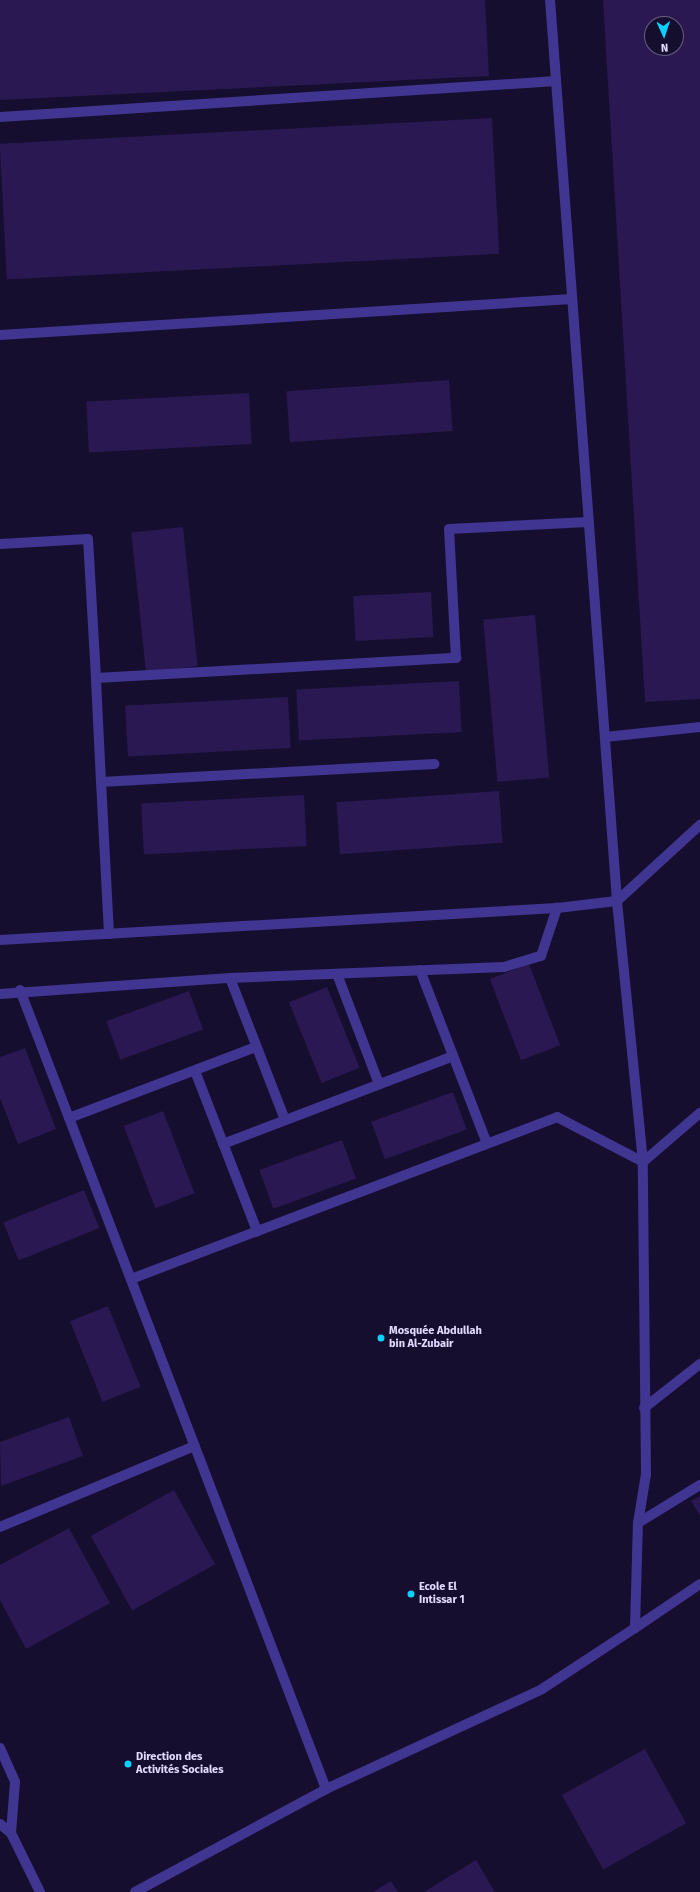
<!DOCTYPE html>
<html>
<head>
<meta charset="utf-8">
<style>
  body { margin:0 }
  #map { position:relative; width:700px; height:1892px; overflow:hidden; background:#160e2e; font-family:"Fira Sans",sans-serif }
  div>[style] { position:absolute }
  .building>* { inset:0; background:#291851; transform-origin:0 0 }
  .minor>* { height:10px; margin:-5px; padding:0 5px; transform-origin:5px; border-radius:5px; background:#403591 }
  .dots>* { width:11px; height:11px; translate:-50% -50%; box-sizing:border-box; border:2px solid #160e2e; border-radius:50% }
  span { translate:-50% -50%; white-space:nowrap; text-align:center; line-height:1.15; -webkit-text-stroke:3.5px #160e2e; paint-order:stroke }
  .poi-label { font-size:11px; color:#e2dbff; font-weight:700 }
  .left { translate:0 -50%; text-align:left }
  .north { position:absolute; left:644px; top:16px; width:40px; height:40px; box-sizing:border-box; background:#160e2e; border:1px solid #686082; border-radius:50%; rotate:177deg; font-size:11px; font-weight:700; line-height:16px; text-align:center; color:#e2dbff }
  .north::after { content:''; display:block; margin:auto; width:14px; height:18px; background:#07d1ff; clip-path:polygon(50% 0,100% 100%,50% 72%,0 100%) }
</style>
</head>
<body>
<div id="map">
  <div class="building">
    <div style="clip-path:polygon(0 0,485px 0,489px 76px,0 100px)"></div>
    <div style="clip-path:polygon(evenodd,603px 0,700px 0,700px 699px,645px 702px,603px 0,652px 24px,676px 24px,676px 48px,652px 48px,652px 24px)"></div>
    <div style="left:492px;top:118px;width:136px;height:493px;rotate:87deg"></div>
    <div style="left:449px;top:380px;width:51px;height:163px;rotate:86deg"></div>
    <div style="left:249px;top:393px;width:51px;height:163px;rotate:87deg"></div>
    <div style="left:183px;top:527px;width:140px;height:52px;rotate:84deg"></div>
    <div style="left:431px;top:592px;width:45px;height:78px;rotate:87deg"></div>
    <div style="left:535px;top:615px;width:163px;height:52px;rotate:85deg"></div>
    <div style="left:459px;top:681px;width:51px;height:163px;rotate:87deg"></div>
    <div style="left:288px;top:697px;width:51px;height:163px;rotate:87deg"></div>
    <div style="left:499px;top:791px;width:52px;height:163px;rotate:86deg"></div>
    <div style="left:304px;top:795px;width:51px;height:163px;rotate:87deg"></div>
    <div style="left:529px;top:964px;width:87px;height:42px;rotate:69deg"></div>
    <div style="left:327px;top:987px;width:87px;height:41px;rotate:68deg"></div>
    <div style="left:189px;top:991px;width:41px;height:88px;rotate:70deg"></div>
    <div style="clip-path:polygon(25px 1048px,56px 1129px,18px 1144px,0 1098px,0 1057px)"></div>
    <div style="left:453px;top:1092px;width:40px;height:87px;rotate:70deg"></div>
    <div style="left:163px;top:1111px;width:88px;height:42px;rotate:69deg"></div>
    <div style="left:342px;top:1140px;width:41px;height:88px;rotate:70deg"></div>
    <div style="left:84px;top:1190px;width:41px;height:87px;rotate:68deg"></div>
    <div style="left:108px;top:1306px;width:87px;height:41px;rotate:68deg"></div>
    <div style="clip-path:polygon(69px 1417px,83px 1456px,1px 1486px,0 1442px)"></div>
    <div style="left:174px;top:1490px;width:85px;height:95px;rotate:61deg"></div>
    <div style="clip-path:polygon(700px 1496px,700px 1516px,691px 1501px)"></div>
    <div style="clip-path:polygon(69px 1528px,110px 1603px,26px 1649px,0 1600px,0 1565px)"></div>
    <div style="left:645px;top:1749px;width:85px;height:95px;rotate:61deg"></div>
    <div style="clip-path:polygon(476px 1860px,495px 1892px,424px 1892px)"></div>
    <div style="clip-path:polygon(391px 1881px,398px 1892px,373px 1892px)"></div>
  </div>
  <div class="minor">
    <div style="left:0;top:117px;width:557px;rotate:-3.7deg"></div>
    <div style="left:0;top:335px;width:573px;rotate:-3.6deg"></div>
    <div style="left:0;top:544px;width:88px;rotate:-3.3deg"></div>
    <div style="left:88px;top:539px;width:139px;rotate:86.7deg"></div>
    <div style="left:605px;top:737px;width:96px;rotate:-6deg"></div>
    <div style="left:101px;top:782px;width:104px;rotate:-92.8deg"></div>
    <div style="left:96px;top:678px;width:361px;rotate:-3.2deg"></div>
    <div style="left:456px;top:658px;width:129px;rotate:-93.1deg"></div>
    <div style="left:449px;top:529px;width:139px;rotate:-2.9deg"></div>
    <div style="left:109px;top:934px;width:152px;rotate:-93deg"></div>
    <div style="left:101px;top:782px;width:334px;rotate:-3.1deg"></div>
    <div style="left:0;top:940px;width:558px;rotate:-3.29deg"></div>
    <div style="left:557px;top:908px;width:60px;rotate:-6.7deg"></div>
    <div style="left:617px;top:901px;width:113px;rotate:-42.5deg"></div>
    <div style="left:420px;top:970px;width:186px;rotate:68.9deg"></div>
    <div style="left:337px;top:974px;width:118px;rotate:69.1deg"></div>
    <div style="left:230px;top:978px;width:152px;rotate:68.8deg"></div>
    <div style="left:20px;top:990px;width:856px;rotate:69.04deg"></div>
    <div style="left:0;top:994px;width:231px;rotate:-4deg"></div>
    <div style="left:230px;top:978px;width:274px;rotate:-2.3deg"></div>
    <div style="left:504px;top:967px;width:39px;rotate:-17deg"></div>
    <div style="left:541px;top:956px;width:51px;rotate:-71.6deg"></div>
    <div style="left:195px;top:1071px;width:172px;rotate:68.8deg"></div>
    <div style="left:69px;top:1118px;width:200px;rotate:-20.8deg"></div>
    <div style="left:223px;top:1144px;width:246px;rotate:-20.9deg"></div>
    <div style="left:131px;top:1279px;width:456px;rotate:-20.8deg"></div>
    <div style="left:557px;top:1117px;width:97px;rotate:27.6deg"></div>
    <div style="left:643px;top:1162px;width:75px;rotate:-40.7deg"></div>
    <div style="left:644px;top:1408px;width:71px;rotate:-38.2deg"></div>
    <div style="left:638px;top:1523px;width:73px;rotate:-31.5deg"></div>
    <div style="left:0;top:1527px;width:211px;rotate:-22.6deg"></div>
    <div style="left:635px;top:1628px;width:78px;rotate:-34.1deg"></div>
    <div style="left:0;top:1748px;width:37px;rotate:66deg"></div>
    <div style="left:15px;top:1782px;width:51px;rotate:94.5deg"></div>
    <div style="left:0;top:1824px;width:14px;rotate:39deg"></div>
    <div style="left:11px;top:1833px;width:66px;rotate:63.8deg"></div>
    <div style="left:135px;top:1892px;width:217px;rotate:-28.3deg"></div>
    <div style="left:326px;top:1789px;width:238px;rotate:-24.8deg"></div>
    <div style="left:542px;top:1689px;width:111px;rotate:-33.3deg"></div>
    <div style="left:635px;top:1628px;width:105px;rotate:-88.4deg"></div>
    <div style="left:638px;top:1523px;width:50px;rotate:-80.7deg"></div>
    <div style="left:646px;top:1474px;width:312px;rotate:-90.6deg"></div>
    <div style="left:643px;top:1162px;width:262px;rotate:-95.7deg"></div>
    <div style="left:617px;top:901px;width:903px;rotate:-94.25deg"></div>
  </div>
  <div class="dots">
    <div style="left:381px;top:1338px;background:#07d1ff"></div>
    <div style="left:411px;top:1594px;background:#07d1ff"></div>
    <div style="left:128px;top:1764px;background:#07d1ff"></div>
  </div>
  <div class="poi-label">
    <span class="left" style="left:389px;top:1338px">Mosquée Abdullah<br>bin Al-Zubair</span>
    <span class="left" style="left:419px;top:1594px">Ecole El<br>Intissar 1</span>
    <span class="left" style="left:136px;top:1764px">Direction des<br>Activités Sociales</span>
  </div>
  <div class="north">N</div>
</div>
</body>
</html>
